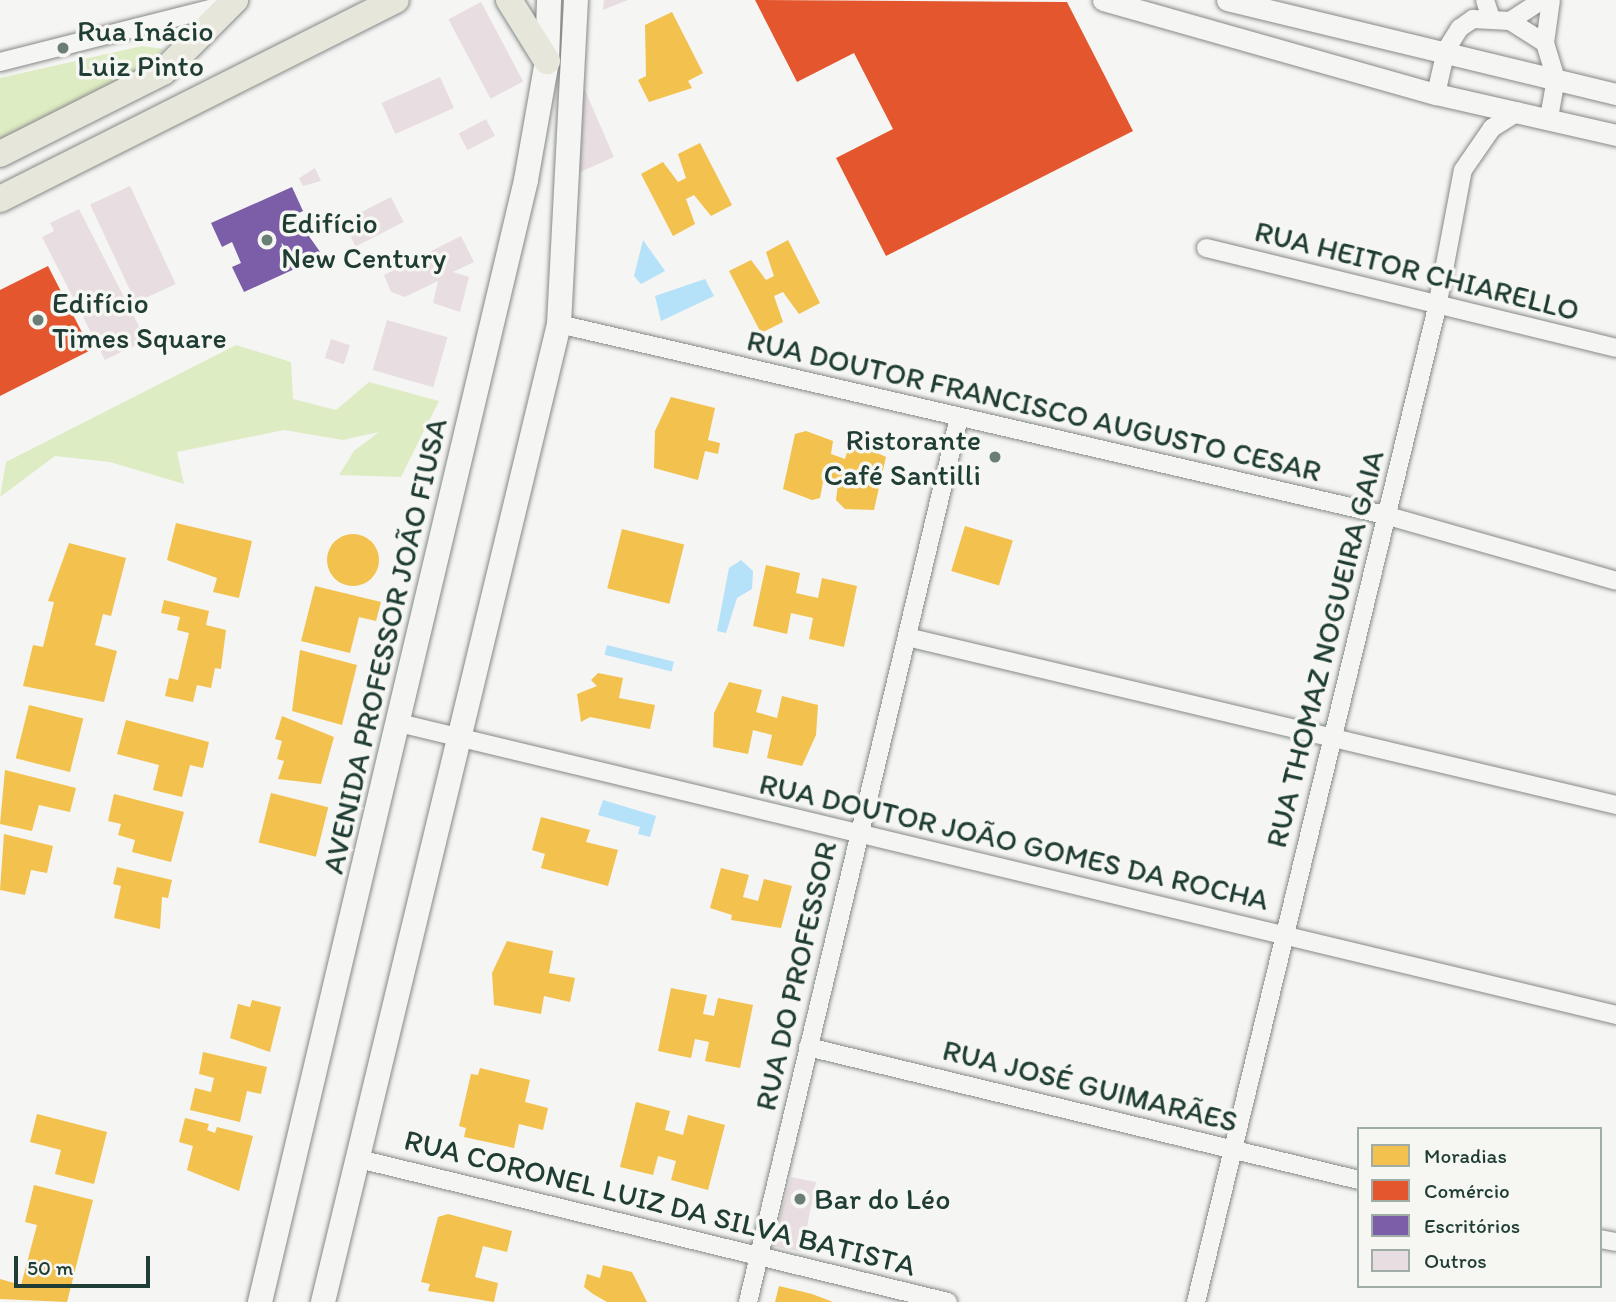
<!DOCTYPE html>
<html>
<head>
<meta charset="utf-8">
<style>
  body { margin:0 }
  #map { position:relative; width:1616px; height:1302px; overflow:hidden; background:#f5f5f3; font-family:Itim,sans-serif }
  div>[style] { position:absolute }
  .green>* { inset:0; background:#deecc3 }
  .water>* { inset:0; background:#b5e1f9; transform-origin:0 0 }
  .homes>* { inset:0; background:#f2c14e; transform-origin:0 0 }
  .round { border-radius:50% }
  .shops>* { inset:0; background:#e4572e }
  .offices>* { inset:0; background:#7b5ea7 }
  .building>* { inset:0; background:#e8dee2; transform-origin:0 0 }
  .roads { filter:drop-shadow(0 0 2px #858a88) drop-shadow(0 0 2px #858a88) }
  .minor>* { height:18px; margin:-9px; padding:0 9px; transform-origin:9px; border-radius:9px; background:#f5f5f3 }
  .tertiary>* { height:21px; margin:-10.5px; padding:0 10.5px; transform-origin:10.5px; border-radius:10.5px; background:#f5f5f3 }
  .secondary>* { height:24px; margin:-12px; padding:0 12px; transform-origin:12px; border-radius:12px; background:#f5f5f3 }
  .primary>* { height:26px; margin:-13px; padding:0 13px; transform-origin:13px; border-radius:13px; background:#e7e6da }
  .dots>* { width:19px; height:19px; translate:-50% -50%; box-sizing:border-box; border:4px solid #f6f6f2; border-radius:50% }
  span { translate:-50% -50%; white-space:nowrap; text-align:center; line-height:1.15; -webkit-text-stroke:7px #f6f6f2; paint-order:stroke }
  .poi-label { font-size:30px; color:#1f3d34 }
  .left { translate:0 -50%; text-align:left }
  .right { translate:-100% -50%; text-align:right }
  .street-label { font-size:30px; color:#1f3d34 }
  .legend { position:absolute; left:1357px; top:1127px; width:245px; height:161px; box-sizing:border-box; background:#f6f6f2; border:2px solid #a0aca6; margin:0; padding:9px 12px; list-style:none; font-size:21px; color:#1f3d34 }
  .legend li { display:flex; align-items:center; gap:14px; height:35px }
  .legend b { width:35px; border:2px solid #a0aca6 }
  .scale { position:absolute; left:14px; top:1256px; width:136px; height:32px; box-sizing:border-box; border:4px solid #1f3d34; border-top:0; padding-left:9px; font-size:21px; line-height:24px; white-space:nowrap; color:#1f3d34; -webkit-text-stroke:5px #f6f6f2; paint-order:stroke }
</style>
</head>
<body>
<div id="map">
  <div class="green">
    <div style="clip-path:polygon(142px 46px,164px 49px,111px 87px,0 142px,0 78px)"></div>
    <div style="clip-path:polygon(236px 345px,291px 362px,293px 399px,336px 410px,369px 382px,439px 401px,401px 477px,339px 475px,354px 451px,379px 432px,343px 440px,284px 430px,177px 452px,184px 484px,110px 462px,55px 456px,0 497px,6px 462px)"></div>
  </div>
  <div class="water">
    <div style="clip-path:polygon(643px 240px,665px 271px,641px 284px,634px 276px)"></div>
    <div style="clip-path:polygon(705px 279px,714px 296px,661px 321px,655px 296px)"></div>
    <div style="clip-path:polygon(741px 560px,753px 571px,752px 589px,737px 598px,726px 633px,717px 631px,729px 568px)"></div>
    <div style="left:607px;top:645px;width:69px;height:10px;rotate:14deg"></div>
    <div style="clip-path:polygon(603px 800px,656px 816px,650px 837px,638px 834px,640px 827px,598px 815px)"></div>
  </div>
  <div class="homes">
    <div style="clip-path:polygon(672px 12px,703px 73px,688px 81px,692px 88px,649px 102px,638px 80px,646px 76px,645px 25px)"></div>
    <div style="clip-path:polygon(700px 143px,732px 205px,711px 216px,694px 195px,686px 199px,695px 224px,673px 236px,641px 174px,663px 162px,678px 182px,686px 178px,678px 154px)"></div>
    <div style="clip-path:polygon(788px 240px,820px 303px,799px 314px,783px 292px,774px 296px,783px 322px,761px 333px,729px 271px,751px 260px,766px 280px,774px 276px,766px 252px)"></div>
    <div style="clip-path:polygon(671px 397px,715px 408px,708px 440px,720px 443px,718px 454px,705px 451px,698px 480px,654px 468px,655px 431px)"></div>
    <div style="clip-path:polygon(806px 431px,833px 441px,831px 454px,845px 459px,849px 446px,860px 445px,886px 457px,874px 510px,845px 509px,836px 500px,838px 484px,823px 482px,820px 498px,812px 500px,783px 489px,795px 434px)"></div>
    <div style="clip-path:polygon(176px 523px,252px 541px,239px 598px,213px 592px,217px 578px,167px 560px)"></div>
    <div style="left:965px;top:526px;width:50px;height:47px;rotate:17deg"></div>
    <div style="left:622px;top:529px;width:64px;height:61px;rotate:14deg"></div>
    <div class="round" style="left:327px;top:534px;width:52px;height:52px"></div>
    <div style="clip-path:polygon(69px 543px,126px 558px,111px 616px,103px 614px,95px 645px,117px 651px,104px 702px,23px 686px,33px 645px,43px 647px,54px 602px,48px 601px)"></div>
    <div style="clip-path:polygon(766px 565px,800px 573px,796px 593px,818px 598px,822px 578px,857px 586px,844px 647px,809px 639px,813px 618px,791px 613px,787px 634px,753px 626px)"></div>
    <div style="clip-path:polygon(315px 586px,381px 602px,376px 621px,359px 617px,350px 653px,301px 641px)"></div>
    <div style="clip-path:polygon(164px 600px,209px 611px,206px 625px,226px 630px,221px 669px,215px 668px,211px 688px,197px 685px,193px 702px,165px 696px,169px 678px,178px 680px,189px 633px,177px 630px,180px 617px,161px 613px)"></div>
    <div style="clip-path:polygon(300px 650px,357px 665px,342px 725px,292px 711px)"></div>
    <div style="clip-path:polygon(598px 673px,623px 678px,619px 698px,655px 705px,650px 729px,590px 717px,581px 722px,577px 694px,597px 686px,591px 680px)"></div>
    <div style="clip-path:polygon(729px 682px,762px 690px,756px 712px,777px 718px,782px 696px,818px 705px,816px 735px,802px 766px,767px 758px,772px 735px,753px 730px,748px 754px,713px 747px,714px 713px)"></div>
    <div style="left:29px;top:705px;width:56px;height:55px;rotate:14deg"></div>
    <div style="clip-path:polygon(282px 716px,334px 737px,321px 784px,278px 779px,284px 761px,277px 759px,282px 741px,275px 739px)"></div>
    <div style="clip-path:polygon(126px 720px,209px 742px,203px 768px,190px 765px,182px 797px,153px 790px,159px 765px,117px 754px)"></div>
    <div style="clip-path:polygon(5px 770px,76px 788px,70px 812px,39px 805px,32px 831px,0 824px)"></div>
    <div style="left:271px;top:793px;width:59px;height:51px;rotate:14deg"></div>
    <div style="clip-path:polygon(114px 794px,184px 812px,171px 862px,132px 852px,135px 840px,118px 835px,121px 824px,108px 821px)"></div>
    <div style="clip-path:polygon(541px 817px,590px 830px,586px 842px,618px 850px,608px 886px,541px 868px,545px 854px,532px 850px)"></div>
    <div style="clip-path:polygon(4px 834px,53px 846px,47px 873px,31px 870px,25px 895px,0 890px)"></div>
    <div style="clip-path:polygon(117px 867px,172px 880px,168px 898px,162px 897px,160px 929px,114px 918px,121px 886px,113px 884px)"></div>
    <div style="clip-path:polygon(721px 868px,749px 875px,743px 897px,758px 901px,764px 879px,792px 886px,781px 928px,731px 920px,732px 915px,710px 908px)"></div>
    <div style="clip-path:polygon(507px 941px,553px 951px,549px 973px,575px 978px,570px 1002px,544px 996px,541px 1014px,494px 1005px,492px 973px)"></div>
    <div style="clip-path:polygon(671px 988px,707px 995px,703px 1014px,714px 1016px,718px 998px,753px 1005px,740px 1068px,705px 1061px,709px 1042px,695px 1039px,691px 1058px,658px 1051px)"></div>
    <div style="clip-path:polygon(252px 1000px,281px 1007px,270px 1052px,230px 1038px,238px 1004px,250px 1007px)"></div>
    <div style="clip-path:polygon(203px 1052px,267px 1067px,261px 1094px,247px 1091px,240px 1122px,190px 1110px,195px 1088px,211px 1092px,214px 1078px,199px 1074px)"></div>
    <div style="clip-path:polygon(480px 1068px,530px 1080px,525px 1102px,548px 1108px,543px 1130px,519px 1124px,514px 1148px,464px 1137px,466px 1128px,459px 1126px,471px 1074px,478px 1075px)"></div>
    <div style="clip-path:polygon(636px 1102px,670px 1111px,665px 1130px,683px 1135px,688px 1115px,725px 1125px,708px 1190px,671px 1180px,676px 1161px,658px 1156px,653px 1175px,620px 1167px)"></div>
    <div style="clip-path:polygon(37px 1114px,107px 1132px,94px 1184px,55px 1174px,61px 1150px,30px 1142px)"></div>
    <div style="clip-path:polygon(185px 1118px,209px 1124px,207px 1130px,215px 1133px,217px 1127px,253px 1136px,239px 1191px,187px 1170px,193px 1146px,179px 1142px)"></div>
    <div style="clip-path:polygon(34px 1185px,93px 1200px,67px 1302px,0 1299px,0 1279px,21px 1285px,37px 1225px,25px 1222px)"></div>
    <div style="clip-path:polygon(448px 1214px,512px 1231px,507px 1252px,483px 1246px,475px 1277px,498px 1283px,494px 1302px,428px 1291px,430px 1284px,421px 1282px,438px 1217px)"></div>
    <div style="clip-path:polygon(603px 1265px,632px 1272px,647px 1302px,607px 1302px,593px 1294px,584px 1287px,587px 1274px,600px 1278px)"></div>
    <div style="clip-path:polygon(779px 1286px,812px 1294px,833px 1302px,775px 1302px)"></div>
  </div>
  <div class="shops">
    <div style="clip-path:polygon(755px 0,1067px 2px,1133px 131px,886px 256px,836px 158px,893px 129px,854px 53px,797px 82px)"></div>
    <div style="clip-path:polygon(48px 266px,91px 350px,0 396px,0 290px)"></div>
  </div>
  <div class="offices">
    <div style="clip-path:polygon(292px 187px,303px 211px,294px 215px,323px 256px,244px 292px,232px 267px,241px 263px,232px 242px,222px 247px,211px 223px)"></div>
  </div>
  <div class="building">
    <div style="clip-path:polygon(604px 0,628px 0,603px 10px)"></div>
    <div style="left:481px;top:2px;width:90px;height:37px;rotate:62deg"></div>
    <div style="left:440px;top:77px;width:34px;height:64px;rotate:66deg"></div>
    <div style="clip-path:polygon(584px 88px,614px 157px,578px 173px)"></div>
    <div style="left:486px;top:119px;width:19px;height:31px;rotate:62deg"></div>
    <div style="clip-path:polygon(315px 168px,321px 181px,303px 186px,299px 178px)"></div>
    <div style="left:130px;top:186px;width:108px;height:44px;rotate:65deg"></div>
    <div style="left:391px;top:197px;width:28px;height:54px;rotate:63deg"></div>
    <div style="clip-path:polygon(79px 209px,146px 340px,105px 360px,42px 237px,54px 231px,50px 223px)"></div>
    <div style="clip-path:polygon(461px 236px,474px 262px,453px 272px,469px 277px,460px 312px,433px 303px,438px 281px,405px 297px,391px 292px,384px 275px)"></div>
    <div style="left:387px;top:320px;width:63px;height:52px;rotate:16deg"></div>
    <div style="left:331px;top:339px;width:20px;height:20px;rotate:18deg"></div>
    <div style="clip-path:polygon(791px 1177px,816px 1182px,802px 1252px,772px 1246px)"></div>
  </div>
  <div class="roads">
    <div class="minor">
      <div style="left:1485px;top:0;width:19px;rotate:72deg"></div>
      <div style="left:1510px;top:21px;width:38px;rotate:-33deg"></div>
      <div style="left:1545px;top:43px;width:43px;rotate:-82.1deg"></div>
      <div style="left:0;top:62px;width:237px;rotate:-14.2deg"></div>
      <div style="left:1436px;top:94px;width:45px;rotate:-77.2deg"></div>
      <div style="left:1446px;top:50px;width:26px;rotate:-58deg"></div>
      <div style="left:1460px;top:28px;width:16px;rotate:-35deg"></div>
      <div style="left:1473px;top:19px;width:37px;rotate:3deg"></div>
      <div style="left:1510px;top:21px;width:41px;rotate:32.2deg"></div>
      <div style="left:1545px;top:43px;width:37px;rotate:73deg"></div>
      <div style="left:1556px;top:78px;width:41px;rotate:99.9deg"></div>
      <div style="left:1206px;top:248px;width:422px;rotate:13.7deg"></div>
      <div style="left:559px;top:324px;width:848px;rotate:13.02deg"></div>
      <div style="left:1385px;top:515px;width:240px;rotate:15.9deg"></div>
      <div style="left:907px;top:637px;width:729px;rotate:13.33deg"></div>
      <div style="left:399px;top:723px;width:1252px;rotate:13.49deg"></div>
      <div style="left:808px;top:1047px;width:567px;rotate:13.57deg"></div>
      <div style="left:359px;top:1159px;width:606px;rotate:13.65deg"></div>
      <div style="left:1600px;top:1239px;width:16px;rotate:11deg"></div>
      <div style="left:748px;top:1302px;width:909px;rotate:-76.58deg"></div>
      <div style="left:1196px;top:1302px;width:1024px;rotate:-76.38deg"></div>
      <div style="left:1437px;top:307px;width:139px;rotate:-79.3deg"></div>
      <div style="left:1463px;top:170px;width:51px;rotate:-55.4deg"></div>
      <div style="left:1492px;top:128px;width:31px;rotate:-32deg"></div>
    </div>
    <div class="tertiary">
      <div style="left:1103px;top:0;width:346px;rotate:15.8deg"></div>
      <div style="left:1436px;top:94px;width:185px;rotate:12.8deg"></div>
      <div style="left:1227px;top:0;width:400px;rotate:13.6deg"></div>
    </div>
    <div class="secondary">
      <div style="left:260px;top:1302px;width:1153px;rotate:-76.66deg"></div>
      <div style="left:526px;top:180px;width:121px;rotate:-80deg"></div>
      <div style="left:547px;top:61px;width:61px;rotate:-88.1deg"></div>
      <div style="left:323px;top:1302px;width:1006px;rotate:-76.43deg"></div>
      <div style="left:559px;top:324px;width:324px;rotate:-87deg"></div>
    </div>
    <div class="primary">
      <div style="left:509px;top:0;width:72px;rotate:58.1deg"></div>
      <div style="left:0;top:154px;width:182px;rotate:-26.7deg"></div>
      <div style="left:163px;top:72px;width:102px;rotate:-45deg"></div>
      <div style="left:0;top:199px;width:443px;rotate:-26.7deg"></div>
    </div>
  </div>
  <div class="dots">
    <div style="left:63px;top:48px;background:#6a7d77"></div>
    <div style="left:267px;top:240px;background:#6a7d77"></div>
    <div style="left:38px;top:320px;background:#6a7d77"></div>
    <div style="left:995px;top:457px;background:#6a7d77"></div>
    <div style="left:800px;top:1199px;background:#6a7d77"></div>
  </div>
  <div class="poi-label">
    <span class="left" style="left:77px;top:48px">Rua Inácio<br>Luiz Pinto</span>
    <span class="left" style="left:281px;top:240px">Edifício<br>New Century</span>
    <span class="left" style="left:52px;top:320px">Edifício<br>Times Square</span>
    <span class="right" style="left:981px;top:457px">Ristorante<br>Café Santilli</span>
    <span class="left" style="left:814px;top:1199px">Bar do Léo</span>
  </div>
  <div class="street-label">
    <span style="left:1417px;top:271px;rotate:14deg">RUA HEITOR CHIARELLO</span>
    <span style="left:1034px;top:406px;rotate:13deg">RUA DOUTOR FRANCISCO AUGUSTO CESAR</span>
    <span style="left:385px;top:646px;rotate:-77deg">AVENIDA PROFESSOR JOÃO FIUSA</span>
    <span style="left:1325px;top:649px;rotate:-76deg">RUA THOMAZ NOGUEIRA GAIA</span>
    <span style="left:1014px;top:842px;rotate:13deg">RUA DOUTOR JOÃO GOMES DA ROCHA</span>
    <span style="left:796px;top:976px;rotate:-77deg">RUA DO PROFESSOR</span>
    <span style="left:1090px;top:1086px;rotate:14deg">RUA JOSÉ GUIMARÃES</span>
    <span style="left:660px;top:1203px;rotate:14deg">RUA CORONEL LUIZ DA SILVA BATISTA</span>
  </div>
  <ul class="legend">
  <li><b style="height:19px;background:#f2c14e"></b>Moradias</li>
  <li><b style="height:19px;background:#e4572e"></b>Comércio</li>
  <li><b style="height:19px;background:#7b5ea7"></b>Escritórios</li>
  <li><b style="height:19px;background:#e8dee2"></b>Outros</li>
  </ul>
  <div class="scale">50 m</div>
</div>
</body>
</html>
